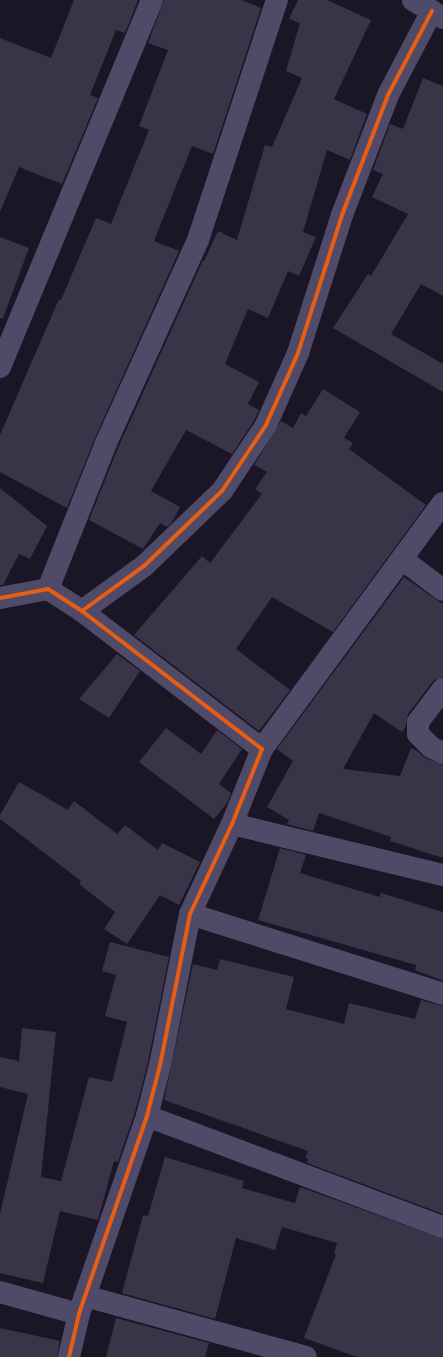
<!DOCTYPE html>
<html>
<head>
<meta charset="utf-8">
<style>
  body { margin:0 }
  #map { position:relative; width:443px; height:1357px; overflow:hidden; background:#1a1626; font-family:"Titillium Web",sans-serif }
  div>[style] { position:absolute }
  .building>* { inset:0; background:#393447 }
  .minor>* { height:22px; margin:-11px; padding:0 11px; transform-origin:11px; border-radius:11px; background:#4e4a67 }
  .tertiary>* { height:22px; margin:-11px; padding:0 11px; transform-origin:11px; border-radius:11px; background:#4e4a67 }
  .cycleway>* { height:4px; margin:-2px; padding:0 2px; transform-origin:2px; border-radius:2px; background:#e95d12 }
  span { translate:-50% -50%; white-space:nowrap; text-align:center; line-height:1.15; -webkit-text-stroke:3px #170f2d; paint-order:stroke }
</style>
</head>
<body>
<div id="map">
  <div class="building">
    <div style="clip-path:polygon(74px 0,138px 0,125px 33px,116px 30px,90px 95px,98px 98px,62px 184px,19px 167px,0 212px,0 38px,51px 58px)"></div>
    <div style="clip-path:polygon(164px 0,242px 0,261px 8px,213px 154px,192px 146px,154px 241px,179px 251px,95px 438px,67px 508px,0 472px,0 435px,59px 299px,61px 300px,96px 218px,111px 224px,149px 130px,139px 126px,168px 50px,148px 43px)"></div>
    <div style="clip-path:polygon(298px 0,327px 0,371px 20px,334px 99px,367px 114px,350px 160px,327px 150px,303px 232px,316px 237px,299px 276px,288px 271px,268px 318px,248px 309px,225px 364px,259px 382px,248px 404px,259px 410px,255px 419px,232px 454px,186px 430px,151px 491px,180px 507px,172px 522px,167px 527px,160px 523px,143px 549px,89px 520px,118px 448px,203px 260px,204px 261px,218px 231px,237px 240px,265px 145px,272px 147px,302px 78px,286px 71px,300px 23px,289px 19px)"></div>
    <div style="clip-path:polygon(423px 78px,443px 86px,443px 296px,421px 284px,391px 334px,443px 364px,443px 392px,333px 328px,368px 274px,371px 276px,408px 214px,372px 197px,383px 174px,373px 170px,390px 124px,403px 129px)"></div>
    <div style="clip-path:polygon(0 237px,29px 248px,3px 318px,0 318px)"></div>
    <div style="clip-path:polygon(323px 389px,360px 412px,344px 438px,353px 443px,349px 449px,426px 505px,333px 632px,272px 597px,236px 649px,290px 690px,259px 731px,134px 635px,202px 556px,210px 563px,262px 494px,255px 489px,267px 472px,254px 465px,281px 421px,293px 428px,301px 413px,306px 416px)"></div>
    <div style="clip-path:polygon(0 488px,47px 526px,30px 559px,19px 554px,3px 585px,0 585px)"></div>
    <div style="clip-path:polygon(404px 577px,443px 604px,443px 677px,433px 681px,408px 714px,406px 726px,402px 732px,374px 713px,343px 769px,400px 776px,411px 748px,417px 751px,425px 758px,443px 765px,443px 858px,390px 841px,391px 837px,319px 813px,313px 831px,287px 824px,289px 820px,267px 807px,293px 761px,277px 749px)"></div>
    <div style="clip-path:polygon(117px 654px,140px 671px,109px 718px,79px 699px)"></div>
    <div style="clip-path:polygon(166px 728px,201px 754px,217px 730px,242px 749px,219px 784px,231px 793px,227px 803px,214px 819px,139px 762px)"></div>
    <div style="clip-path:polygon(19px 782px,68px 810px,74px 801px,117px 834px,125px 825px,158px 850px,162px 843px,200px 862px,179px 905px,160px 895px,127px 944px,104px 929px,115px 912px,79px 884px,81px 881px,0 819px,0 815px)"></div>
    <div style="clip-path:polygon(280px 848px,306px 855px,300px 873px,380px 897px,381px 893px,443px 912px,443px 981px,415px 970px,416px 965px,258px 920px)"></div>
    <div style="clip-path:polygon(110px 942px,169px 957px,148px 1062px,135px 1112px,118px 1162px,114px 1161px,98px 1220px,60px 1211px,43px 1283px,0 1273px,0 1214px,28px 1094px,0 1087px,0 1057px,19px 1061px,22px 1028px,56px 1032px,41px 1177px,61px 1181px,89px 1077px,112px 1082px,127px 1022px,105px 1016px,116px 975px,102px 971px)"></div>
    <div style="clip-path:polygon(220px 959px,294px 977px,286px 1009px,344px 1024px,349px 1003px,415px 1019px,421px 1000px,443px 1006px,443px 1214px,307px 1163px,308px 1159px,305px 1158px,308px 1151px,164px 1100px,193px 964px,217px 970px)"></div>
    <div style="clip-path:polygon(165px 1157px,244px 1181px,242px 1188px,295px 1203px,300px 1187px,443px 1239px,443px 1357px,357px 1357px,304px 1338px,336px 1254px,334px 1253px,337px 1243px,282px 1227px,275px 1250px,236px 1238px,215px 1319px,122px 1293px,143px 1215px,148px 1216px)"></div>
    <div style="clip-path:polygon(116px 1318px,209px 1343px,205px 1357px,106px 1357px)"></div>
    <div style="clip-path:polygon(0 1328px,60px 1341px,57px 1357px,0 1357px)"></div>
  </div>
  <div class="minor">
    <div style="left:0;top:367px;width:397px;rotate:-67.5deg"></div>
    <div style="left:402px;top:559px;width:51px;rotate:37.1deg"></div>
    <div style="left:48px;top:589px;width:157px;rotate:-68.3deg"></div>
    <div style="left:106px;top:443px;width:223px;rotate:-65.6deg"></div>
    <div style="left:198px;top:240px;width:253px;rotate:-71.8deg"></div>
    <div style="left:0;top:598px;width:49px;rotate:-10.6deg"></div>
    <div style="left:48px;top:589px;width:40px;rotate:32.9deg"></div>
    <div style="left:82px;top:611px;width:227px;rotate:37.5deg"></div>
    <div style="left:262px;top:749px;width:81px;rotate:111.8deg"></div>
    <div style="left:232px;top:824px;width:99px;rotate:115deg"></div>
    <div style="left:190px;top:914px;width:154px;rotate:101.2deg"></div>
    <div style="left:160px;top:1065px;width:53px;rotate:104.3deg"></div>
    <div style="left:147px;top:1116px;width:209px;rotate:109deg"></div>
    <div style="left:79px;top:1314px;width:44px;rotate:103.1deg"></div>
    <div style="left:82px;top:611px;width:77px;rotate:-36deg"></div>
    <div style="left:144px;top:566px;width:108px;rotate:-43.9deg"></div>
    <div style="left:222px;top:491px;width:79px;rotate:-56.3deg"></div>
    <div style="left:266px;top:425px;width:79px;rotate:-66deg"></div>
    <div style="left:298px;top:353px;width:145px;rotate:-72.3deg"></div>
    <div style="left:342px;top:215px;width:129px;rotate:-69deg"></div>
    <div style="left:388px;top:95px;width:95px;rotate:-62.4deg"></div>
    <div style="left:443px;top:689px;width:41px;rotate:127.1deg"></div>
    <div style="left:418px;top:722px;width:12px;rotate:90deg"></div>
    <div style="left:418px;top:734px;width:18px;rotate:45deg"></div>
    <div style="left:431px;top:747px;width:13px;rotate:27deg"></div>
    <div style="left:262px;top:749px;width:305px;rotate:-53.7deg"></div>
    <div style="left:232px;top:824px;width:217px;rotate:13.6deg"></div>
    <div style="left:190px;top:914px;width:265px;rotate:17.5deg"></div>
    <div style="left:147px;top:1116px;width:316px;rotate:20.6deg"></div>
    <div style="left:0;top:1292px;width:82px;rotate:15.6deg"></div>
    <div style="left:85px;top:1296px;width:229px;rotate:15.4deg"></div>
  </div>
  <div class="tertiary">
    <div style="left:413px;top:0;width:35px;rotate:31deg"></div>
  </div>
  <div class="cycleway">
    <div style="left:0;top:598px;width:49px;rotate:-10.6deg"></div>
    <div style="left:48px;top:589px;width:40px;rotate:32.9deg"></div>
    <div style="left:82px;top:611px;width:227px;rotate:37.5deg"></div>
    <div style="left:262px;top:749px;width:81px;rotate:111.8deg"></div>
    <div style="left:232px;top:824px;width:99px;rotate:115deg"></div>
    <div style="left:190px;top:914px;width:154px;rotate:101.2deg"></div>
    <div style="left:160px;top:1065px;width:53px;rotate:104.3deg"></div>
    <div style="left:147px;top:1116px;width:209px;rotate:109deg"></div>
    <div style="left:79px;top:1314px;width:44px;rotate:103.1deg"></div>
    <div style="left:82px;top:611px;width:77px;rotate:-36deg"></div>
    <div style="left:144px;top:566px;width:108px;rotate:-43.9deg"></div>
    <div style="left:222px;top:491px;width:79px;rotate:-56.3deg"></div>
    <div style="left:266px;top:425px;width:79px;rotate:-66deg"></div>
    <div style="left:298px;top:353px;width:145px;rotate:-72.3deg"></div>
    <div style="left:342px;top:215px;width:129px;rotate:-69deg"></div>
    <div style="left:388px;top:95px;width:95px;rotate:-62.4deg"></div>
  </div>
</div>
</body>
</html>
